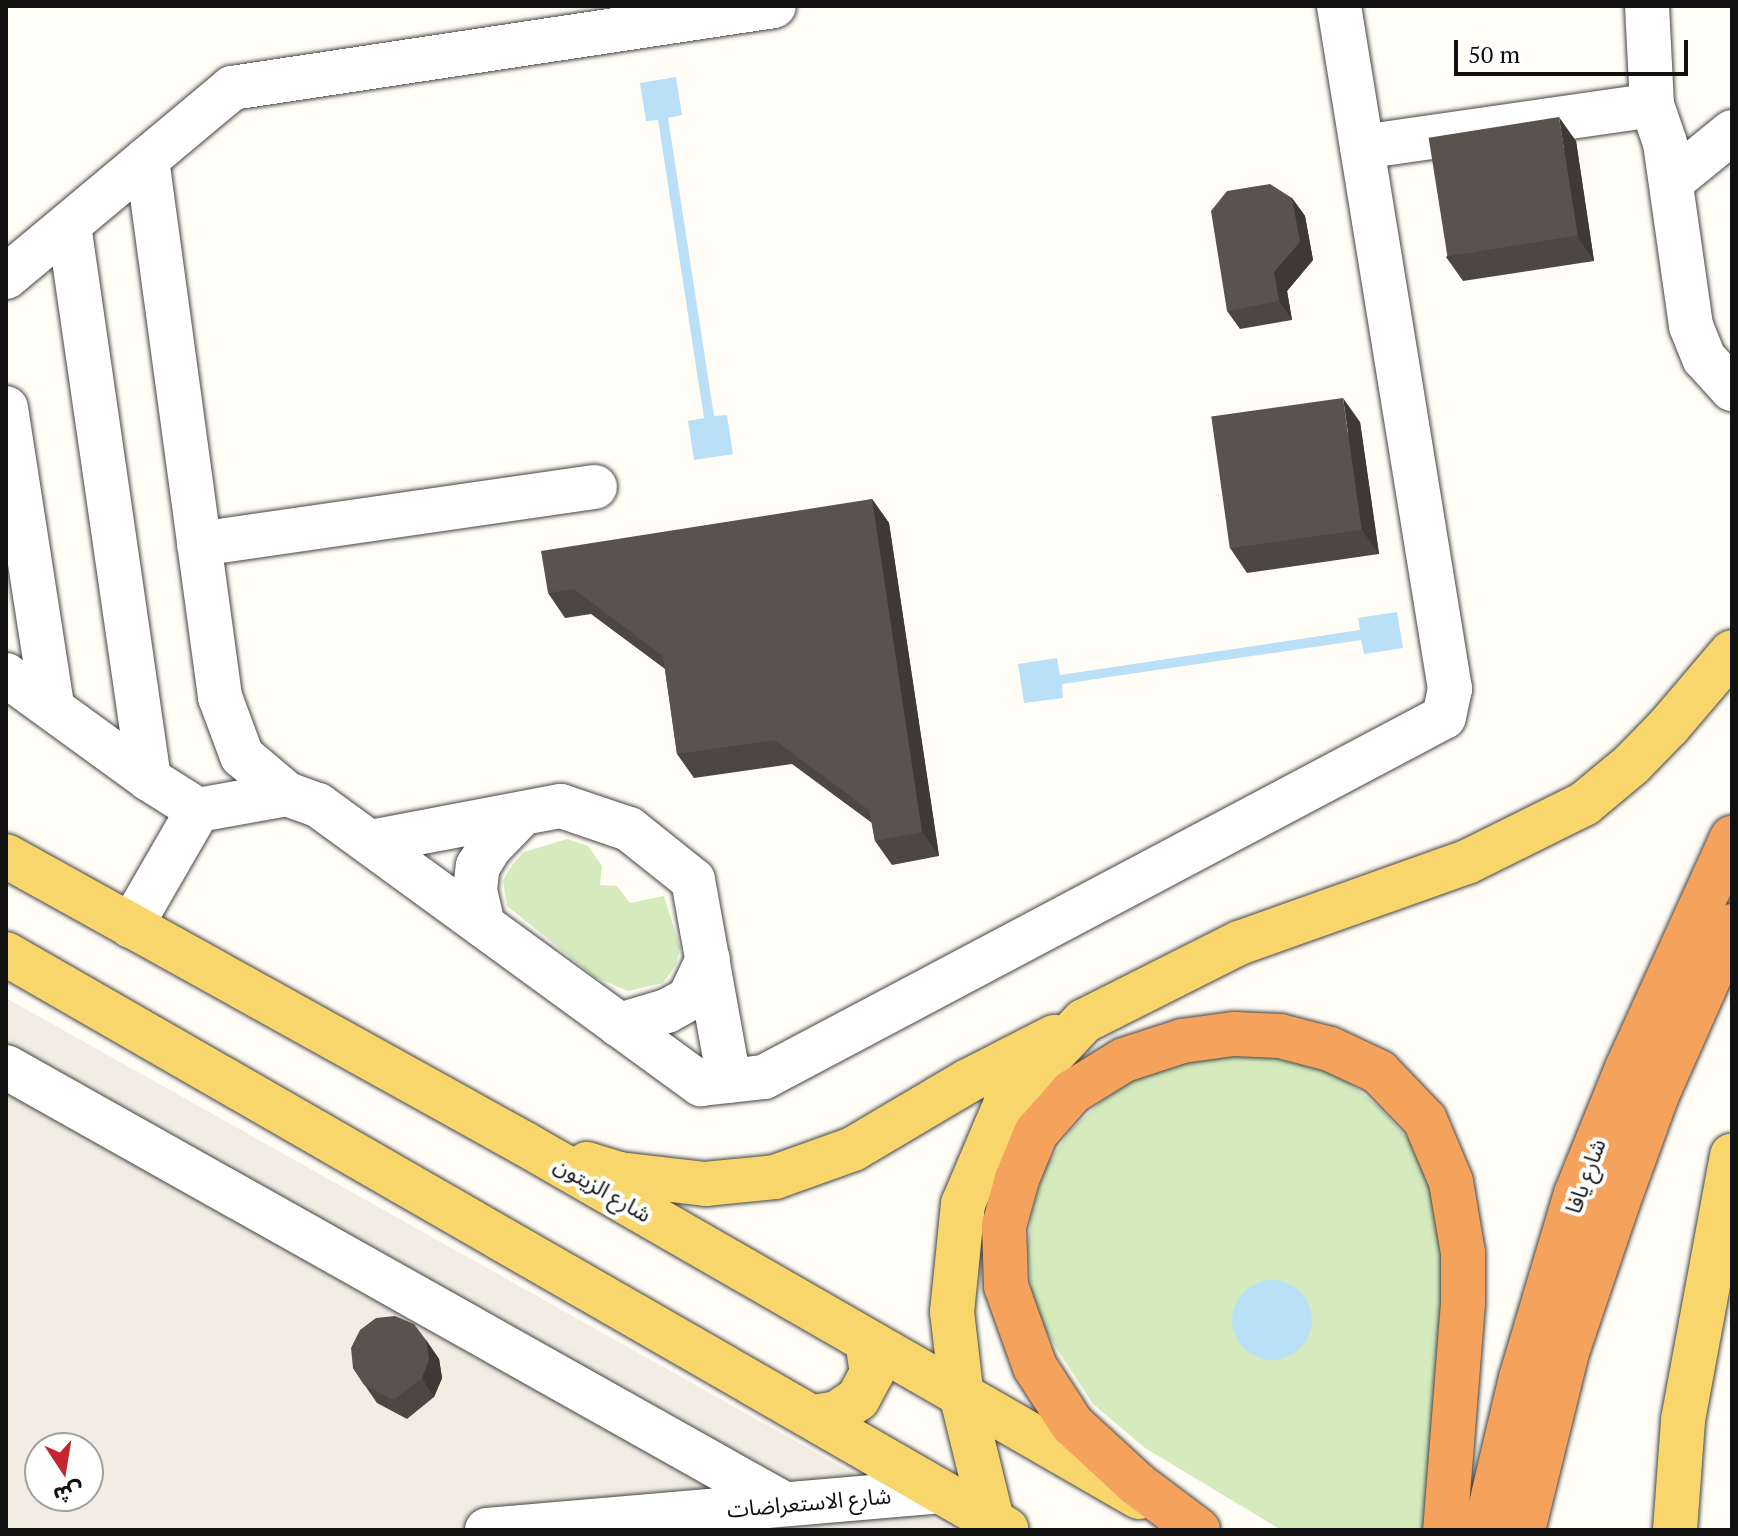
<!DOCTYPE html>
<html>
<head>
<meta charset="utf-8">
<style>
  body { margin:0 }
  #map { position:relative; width:1738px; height:1536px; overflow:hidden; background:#fffdf5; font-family:"PT Serif","Noto Sans Arabic",serif }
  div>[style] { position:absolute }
  .green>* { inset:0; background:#d5ebbd }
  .plaza>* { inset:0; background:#f1ede2 }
  .water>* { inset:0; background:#b9e0f7 }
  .round { border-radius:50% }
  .roads { filter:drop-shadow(0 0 2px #444) drop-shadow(0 0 2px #444) }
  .minor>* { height:44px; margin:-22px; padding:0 22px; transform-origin:22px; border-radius:22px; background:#fff }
  .major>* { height:44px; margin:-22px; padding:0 22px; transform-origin:22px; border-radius:22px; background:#f9d66b }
  .highway>* { height:44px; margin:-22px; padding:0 22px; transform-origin:22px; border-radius:22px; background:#f5a25d }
  .wall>* { inset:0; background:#4d4742 }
  .shaded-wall>* { inset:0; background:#3f3936 }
  .building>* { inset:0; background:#5a524d; transform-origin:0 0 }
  span { translate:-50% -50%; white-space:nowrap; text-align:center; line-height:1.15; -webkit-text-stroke:8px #fff; paint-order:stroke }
  .street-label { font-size:22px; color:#111 }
  .frame { position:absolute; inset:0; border:8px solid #111; pointer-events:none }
  .north { position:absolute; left:24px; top:1432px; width:80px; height:80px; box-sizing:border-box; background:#fff; border:2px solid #a0a0a0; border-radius:50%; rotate:168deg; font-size:22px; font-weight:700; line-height:32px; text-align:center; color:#111 }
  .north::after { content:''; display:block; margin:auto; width:28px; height:36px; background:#c4262e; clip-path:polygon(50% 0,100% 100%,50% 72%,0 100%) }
  .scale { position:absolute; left:1454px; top:40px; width:234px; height:36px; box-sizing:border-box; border:4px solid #111; border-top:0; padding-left:10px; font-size:24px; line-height:28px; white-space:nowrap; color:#111; -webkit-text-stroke:6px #fff; paint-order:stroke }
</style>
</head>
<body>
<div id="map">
  <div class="green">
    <div style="clip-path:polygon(567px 839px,588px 846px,602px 866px,600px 885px,617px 886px,630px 903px,664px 896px,680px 948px,676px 965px,663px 983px,628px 991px,595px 977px,507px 906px,503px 880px,513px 864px,524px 852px)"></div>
    <div style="clip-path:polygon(1219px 1054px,1267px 1054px,1309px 1063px,1348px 1082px,1378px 1106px,1410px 1141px,1432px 1190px,1445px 1278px,1427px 1530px,1281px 1530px,1145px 1448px,1093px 1404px,1044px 1329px,1031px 1291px,1028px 1247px,1031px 1215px,1045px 1167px,1071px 1130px,1104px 1099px,1135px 1078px,1180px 1061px)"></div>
  </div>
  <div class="plaza">
    <div style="clip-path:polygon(evenodd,6px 998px,954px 1530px,6px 1530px,6px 998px,40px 1448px,88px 1448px,88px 1496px,40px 1496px,40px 1448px)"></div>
  </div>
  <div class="water">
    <div style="clip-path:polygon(676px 77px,682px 115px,668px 118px,714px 416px,727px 415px,733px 454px,694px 460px,688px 421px,704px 418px,658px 120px,646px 121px,640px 83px)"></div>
    <div style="clip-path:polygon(1397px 612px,1403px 648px,1364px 654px,1361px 640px,1062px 684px,1063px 698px,1024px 703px,1018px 664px,1057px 658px,1060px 675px,1360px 630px,1358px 618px)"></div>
    <div class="round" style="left:1232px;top:1280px;width:80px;height:80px"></div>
  </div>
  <div class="roads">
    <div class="minor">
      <div style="left:1647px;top:6px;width:99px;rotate:87.1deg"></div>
      <div style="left:1362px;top:147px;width:293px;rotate:-8.2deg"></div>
      <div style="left:1652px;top:105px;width:40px;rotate:71.1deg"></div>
      <div style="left:1665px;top:143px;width:185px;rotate:81.9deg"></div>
      <div style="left:1691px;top:326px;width:35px;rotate:68deg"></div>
      <div style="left:1704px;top:358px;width:42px;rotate:47.9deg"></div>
      <div style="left:147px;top:159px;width:543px;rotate:82.27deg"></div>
      <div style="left:220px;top:697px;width:63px;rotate:69.6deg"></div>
      <div style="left:242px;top:756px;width:59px;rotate:40.2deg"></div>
      <div style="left:1671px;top:182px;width:79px;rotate:-39.3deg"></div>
      <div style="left:69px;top:225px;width:560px;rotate:81.78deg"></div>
      <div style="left:6px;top:277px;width:295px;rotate:-39.9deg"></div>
      <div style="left:232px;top:88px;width:548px;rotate:-8.6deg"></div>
      <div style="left:6px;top:408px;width:302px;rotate:81.2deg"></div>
      <div style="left:199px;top:544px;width:400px;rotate:-8.2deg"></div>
      <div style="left:6px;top:675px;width:177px;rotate:36deg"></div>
      <div style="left:149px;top:779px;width:58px;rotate:32.3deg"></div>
      <div style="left:198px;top:810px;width:90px;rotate:-10.2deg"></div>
      <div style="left:287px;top:794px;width:33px;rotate:20deg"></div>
      <div style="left:318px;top:805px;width:474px;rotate:36.1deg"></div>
      <div style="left:701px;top:1084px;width:63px;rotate:-6.3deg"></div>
      <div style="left:764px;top:1077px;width:769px;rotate:-27.9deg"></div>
      <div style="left:1444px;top:717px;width:29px;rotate:-78deg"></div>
      <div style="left:1450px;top:689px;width:692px;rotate:-99.23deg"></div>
      <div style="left:370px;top:842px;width:194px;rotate:-10.7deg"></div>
      <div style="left:561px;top:806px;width:72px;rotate:18.7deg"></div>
      <div style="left:629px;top:829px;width:82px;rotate:38.6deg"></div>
      <div style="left:693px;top:880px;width:204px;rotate:79.8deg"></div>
      <div style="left:483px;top:925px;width:37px;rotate:-103deg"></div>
      <div style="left:475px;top:889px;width:23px;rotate:-83deg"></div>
      <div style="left:478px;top:866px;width:22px;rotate:-58deg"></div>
      <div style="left:490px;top:847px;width:45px;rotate:-45.9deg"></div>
      <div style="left:131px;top:926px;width:134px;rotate:-60deg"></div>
      <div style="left:619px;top:1025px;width:50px;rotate:-16.3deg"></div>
      <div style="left:667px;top:1011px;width:25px;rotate:-29deg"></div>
      <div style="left:689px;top:999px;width:44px;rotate:-64.6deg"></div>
      <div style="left:6px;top:1067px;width:892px;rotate:29.32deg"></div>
      <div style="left:487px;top:1530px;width:454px;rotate:-4.9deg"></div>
    </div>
    <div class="major">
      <div style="left:6px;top:856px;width:594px;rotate:29.03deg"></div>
      <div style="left:525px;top:1144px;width:708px;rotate:29.9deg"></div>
      <div style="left:6px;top:954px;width:1154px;rotate:29.9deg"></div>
      <div style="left:587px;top:1164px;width:34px;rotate:17deg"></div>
      <div style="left:619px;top:1174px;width:87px;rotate:6.6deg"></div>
      <div style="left:705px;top:1184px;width:70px;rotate:-5.7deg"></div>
      <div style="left:775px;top:1177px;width:83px;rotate:-19.7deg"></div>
      <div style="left:853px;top:1149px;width:134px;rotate:-30.6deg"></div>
      <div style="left:968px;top:1081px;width:97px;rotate:-27.1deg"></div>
      <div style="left:813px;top:1417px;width:24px;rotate:-9deg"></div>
      <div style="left:837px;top:1413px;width:25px;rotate:-34deg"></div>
      <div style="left:858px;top:1399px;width:30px;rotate:-62deg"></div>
      <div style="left:872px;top:1373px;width:30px;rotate:-99deg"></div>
      <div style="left:992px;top:1520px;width:126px;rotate:-103.8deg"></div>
      <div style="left:962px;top:1398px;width:87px;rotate:-96.6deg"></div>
      <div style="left:952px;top:1312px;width:109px;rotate:-84.2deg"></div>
      <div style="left:963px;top:1204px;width:108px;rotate:-67deg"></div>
      <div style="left:1005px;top:1105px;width:115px;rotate:-46.8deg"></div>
      <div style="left:1084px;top:1021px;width:174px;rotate:-26.7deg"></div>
      <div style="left:1239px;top:943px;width:242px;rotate:-19.6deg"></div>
      <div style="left:1467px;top:862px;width:131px;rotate:-26.4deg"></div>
      <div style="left:1584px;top:804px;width:62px;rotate:-39.8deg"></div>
      <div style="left:1632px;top:764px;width:53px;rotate:-45.8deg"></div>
      <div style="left:1669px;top:726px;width:97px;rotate:-49.6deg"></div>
      <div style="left:1675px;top:1530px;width:110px;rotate:-85.8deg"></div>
      <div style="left:1683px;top:1420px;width:269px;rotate:-79.5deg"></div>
    </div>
    <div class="highway">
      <div style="left:1198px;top:1530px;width:76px;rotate:-143deg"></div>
      <div style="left:1137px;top:1484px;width:88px;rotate:-137.3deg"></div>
      <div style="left:1072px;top:1424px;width:68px;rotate:-123deg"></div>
      <div style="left:1035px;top:1367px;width:86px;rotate:-109.7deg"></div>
      <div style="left:1006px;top:1286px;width:60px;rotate:-91.9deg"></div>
      <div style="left:1004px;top:1226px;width:49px;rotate:-74.5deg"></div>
      <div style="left:1017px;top:1179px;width:50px;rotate:-67.6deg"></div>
      <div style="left:1036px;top:1133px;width:55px;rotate:-48.7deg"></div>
      <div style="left:1072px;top:1092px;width:61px;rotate:-31.6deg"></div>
      <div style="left:1124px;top:1060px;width:61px;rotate:-18.1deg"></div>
      <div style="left:1182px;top:1041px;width:52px;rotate:-7.7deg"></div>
      <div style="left:1234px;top:1034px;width:46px;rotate:2.5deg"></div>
      <div style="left:1280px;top:1036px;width:52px;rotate:14.6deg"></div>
      <div style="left:1330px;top:1049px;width:54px;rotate:25.1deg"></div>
      <div style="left:1379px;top:1072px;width:66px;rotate:46.2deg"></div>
      <div style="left:1425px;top:1120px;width:67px;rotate:67.2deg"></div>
      <div style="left:1451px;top:1182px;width:72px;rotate:80.4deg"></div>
      <div style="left:1463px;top:1253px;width:50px;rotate:90deg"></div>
      <div style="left:1463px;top:1303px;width:228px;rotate:94.5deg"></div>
      <div style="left:1485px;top:1530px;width:156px;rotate:-76.7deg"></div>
      <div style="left:1521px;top:1378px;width:192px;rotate:-73.4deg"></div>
      <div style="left:1576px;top:1194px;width:138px;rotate:-67.9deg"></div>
      <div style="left:1628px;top:1066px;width:251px;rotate:-65.5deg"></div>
      <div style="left:1523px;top:1530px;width:183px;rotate:-76.1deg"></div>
      <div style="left:1567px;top:1352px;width:158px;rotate:-71.2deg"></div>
      <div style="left:1618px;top:1202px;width:114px;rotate:-70deg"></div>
      <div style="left:1657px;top:1095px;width:185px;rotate:-66.1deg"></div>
    </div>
  </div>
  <div class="wall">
    <div style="clip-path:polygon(1576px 141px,1594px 261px,1463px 281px,1446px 257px)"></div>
    <div style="clip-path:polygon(1292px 198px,1305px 216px,1313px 260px,1287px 291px,1292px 320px,1240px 329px,1227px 311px)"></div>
    <div style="clip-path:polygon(1360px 422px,1379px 554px,1247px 573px,1230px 548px)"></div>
    <div style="clip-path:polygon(872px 499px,889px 523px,939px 856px,892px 865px,875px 841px,872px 823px,792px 764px,694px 778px,677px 754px,665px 669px,591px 614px,565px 618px,548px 593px)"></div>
    <div style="clip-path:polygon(426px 1340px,439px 1359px,442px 1378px,434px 1397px,407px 1419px,377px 1403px,353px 1368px)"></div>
  </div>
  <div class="shaded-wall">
    <div style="clip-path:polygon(1559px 117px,1576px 141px,1594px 261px,1577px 236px)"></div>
    <div style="clip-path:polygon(1292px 198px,1305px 216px,1313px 260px,1287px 291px,1292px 320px,1279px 301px,1274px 272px)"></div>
    <div style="clip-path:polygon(1343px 398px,1360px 422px,1379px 554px,1362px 530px)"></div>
    <div style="clip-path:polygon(872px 499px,889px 523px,939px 856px,922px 832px)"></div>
    <div style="clip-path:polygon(426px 1340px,439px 1359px,442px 1378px,434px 1397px,422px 1378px)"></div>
  </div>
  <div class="building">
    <div style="left:1559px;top:117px;width:120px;height:132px;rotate:81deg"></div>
    <div style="clip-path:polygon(1270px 184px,1292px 198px,1300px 242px,1274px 272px,1279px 301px,1227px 311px,1211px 211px,1227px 191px)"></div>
    <div style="left:1343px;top:398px;width:133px;height:133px;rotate:82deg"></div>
    <div style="clip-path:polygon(872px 499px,922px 832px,875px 841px,869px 810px,775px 740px,677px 754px,663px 656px,574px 589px,548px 593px,541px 551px)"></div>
    <div style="clip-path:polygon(395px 1316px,414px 1324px,426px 1340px,429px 1360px,422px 1378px,394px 1400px,364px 1385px,353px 1368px,351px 1348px,360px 1330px,376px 1318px)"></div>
  </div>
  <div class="street-label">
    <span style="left:1585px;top:1176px;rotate:-70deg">شارع يافا</span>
    <span style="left:603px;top:1189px;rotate:30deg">شارع الزيتون</span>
    <span style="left:809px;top:1502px;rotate:-5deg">شارع الاستعراضات</span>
  </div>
  <div class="frame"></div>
  <div class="north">ش</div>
  <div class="scale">50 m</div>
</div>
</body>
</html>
